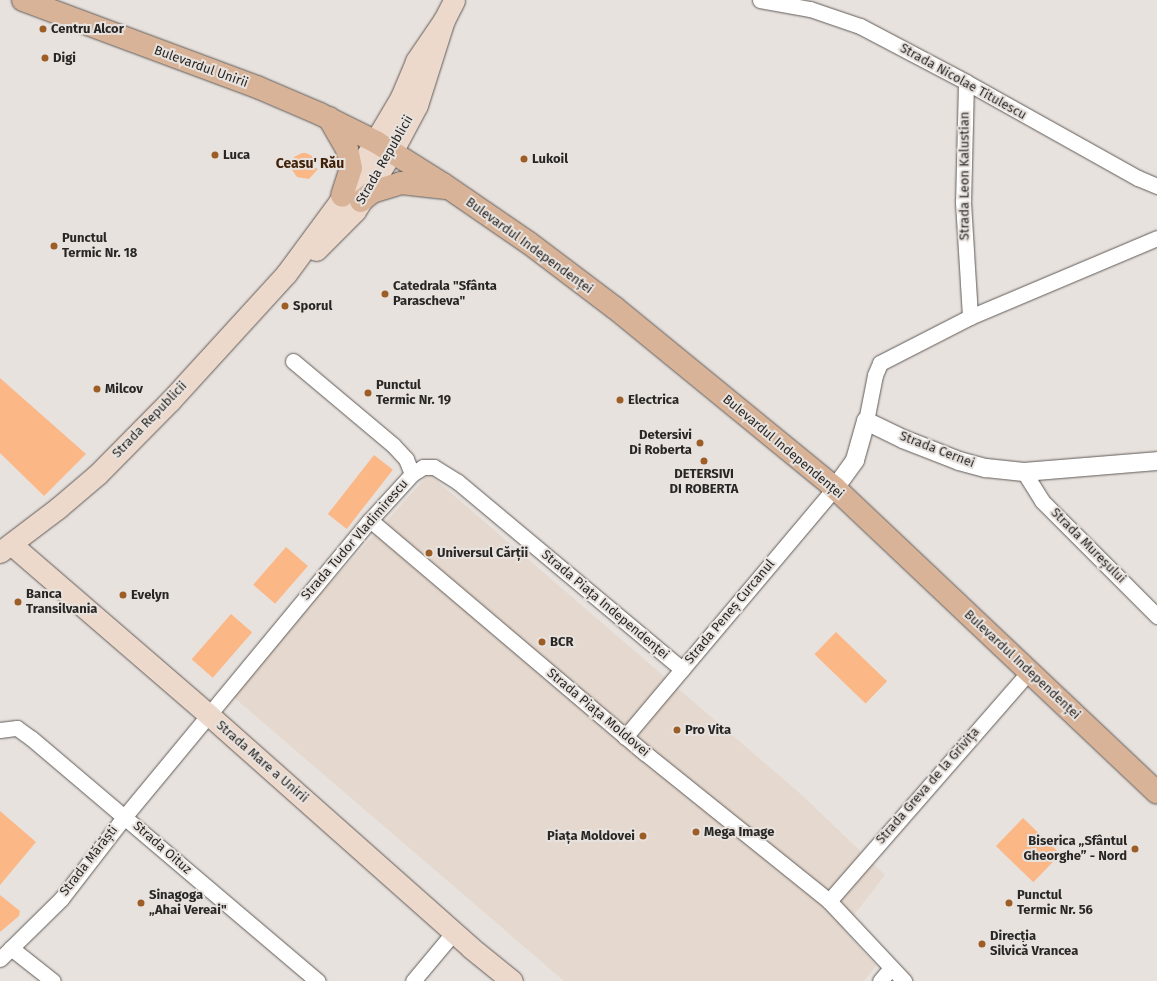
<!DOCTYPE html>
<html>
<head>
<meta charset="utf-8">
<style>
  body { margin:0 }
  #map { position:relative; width:1157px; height:981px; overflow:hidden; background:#e8e2de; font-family:"Fira Sans",sans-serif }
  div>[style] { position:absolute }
  .built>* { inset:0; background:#e5d8ce }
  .green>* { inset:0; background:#fbb785; transform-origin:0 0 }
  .roads { filter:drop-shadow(0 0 1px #605b57) drop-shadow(0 0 1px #605b57) }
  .minor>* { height:15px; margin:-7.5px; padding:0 7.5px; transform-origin:7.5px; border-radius:7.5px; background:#fff }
  .tertiary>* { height:18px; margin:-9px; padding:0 9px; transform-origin:9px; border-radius:9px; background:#fff }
  .secondary>* { height:21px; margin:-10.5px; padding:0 10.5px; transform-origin:10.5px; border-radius:10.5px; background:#ecd9cb }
  .primary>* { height:22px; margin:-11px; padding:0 11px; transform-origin:11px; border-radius:11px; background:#d9b397 }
  .dots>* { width:11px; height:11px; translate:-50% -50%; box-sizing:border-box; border:2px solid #e8e2de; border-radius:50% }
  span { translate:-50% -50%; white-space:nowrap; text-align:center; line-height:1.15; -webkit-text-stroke:4px #e8e2de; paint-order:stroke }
  .poi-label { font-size:13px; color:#292725; font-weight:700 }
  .left { translate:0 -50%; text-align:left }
  .right { translate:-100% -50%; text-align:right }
  .street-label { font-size:13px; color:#292725 }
  .neighbourhood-label { font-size:14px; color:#412208; font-weight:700 }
</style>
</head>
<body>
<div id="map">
  <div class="built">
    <div style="clip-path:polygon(429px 474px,803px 796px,885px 875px,843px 929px,876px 966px,864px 981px,564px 981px,230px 694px)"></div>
  </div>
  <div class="green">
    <div style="clip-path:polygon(302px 153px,306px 153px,314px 157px,310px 160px,309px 166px,318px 169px,309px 179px,297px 177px,292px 170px,291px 166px,294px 157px)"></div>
    <div style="clip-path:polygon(0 378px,86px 454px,44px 496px,0 453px)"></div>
    <div style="left:374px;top:455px;width:24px;height:75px;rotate:38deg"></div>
    <div style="left:286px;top:547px;width:29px;height:50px;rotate:41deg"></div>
    <div style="left:231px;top:614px;width:28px;height:60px;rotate:41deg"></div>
    <div style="left:836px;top:632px;width:71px;height:31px;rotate:44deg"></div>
    <div style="clip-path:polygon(0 811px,36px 842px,0 885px)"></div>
    <div style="left:1023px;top:818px;width:52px;height:39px;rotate:44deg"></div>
    <div style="clip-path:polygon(0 895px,20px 911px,19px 916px,0 932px)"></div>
  </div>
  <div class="roads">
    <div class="minor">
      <div style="left:760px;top:0;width:51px;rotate:10.2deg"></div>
      <div style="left:810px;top:9px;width:53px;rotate:18.8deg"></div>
      <div style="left:860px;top:26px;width:120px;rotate:27.8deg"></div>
      <div style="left:966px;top:82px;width:197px;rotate:29.2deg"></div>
      <div style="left:1138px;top:178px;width:21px;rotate:23deg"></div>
      <div style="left:966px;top:82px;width:120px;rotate:91.4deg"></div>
      <div style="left:963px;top:202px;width:115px;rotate:86.5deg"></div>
      <div style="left:293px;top:361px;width:131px;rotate:40deg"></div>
      <div style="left:393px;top:445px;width:19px;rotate:47deg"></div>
      <div style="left:406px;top:459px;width:16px;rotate:68deg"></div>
      <div style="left:866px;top:421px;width:47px;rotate:-78.9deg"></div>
      <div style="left:875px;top:375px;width:13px;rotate:-67deg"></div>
      <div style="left:880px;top:363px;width:101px;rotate:-27.1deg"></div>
      <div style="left:970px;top:317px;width:203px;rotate:-22.9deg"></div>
      <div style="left:1024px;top:472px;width:34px;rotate:58deg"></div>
      <div style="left:1042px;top:501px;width:163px;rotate:45deg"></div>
      <div style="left:370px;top:520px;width:360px;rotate:40.3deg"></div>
      <div style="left:645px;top:753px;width:236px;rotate:38.8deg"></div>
      <div style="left:829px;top:901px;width:110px;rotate:46.8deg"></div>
      <div style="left:0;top:730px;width:17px;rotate:-7deg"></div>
      <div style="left:17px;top:728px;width:17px;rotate:36deg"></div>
      <div style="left:31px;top:738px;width:376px;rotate:40.3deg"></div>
      <div style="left:625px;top:737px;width:326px;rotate:-49.9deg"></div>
      <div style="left:829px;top:901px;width:304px;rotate:-48.9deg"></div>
      <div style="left:11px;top:948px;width:53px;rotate:38.2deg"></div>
      <div style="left:0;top:959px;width:86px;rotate:-44.5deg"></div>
      <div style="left:61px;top:899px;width:105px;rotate:-52.4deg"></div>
      <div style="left:125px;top:816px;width:384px;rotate:-50.4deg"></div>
      <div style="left:370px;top:520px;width:62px;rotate:-47.6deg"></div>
      <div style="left:412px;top:474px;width:13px;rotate:-32deg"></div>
      <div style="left:423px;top:467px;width:11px"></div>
      <div style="left:434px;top:467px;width:28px;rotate:32deg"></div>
      <div style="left:458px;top:482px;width:292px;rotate:39.9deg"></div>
      <div style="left:413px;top:981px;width:64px;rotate:-50.1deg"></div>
      <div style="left:880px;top:981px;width:17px;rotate:-50deg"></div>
    </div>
    <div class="tertiary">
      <div style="left:835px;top:488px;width:34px;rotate:-54deg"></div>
      <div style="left:855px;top:460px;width:41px;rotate:-74.2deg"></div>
      <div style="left:866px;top:421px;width:41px;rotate:25.9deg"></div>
      <div style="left:903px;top:439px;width:60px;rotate:21.4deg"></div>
      <div style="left:959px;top:461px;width:28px;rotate:15deg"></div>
      <div style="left:986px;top:468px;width:38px;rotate:6deg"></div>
      <div style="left:1024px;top:472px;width:133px;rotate:-4.7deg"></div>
    </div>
    <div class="secondary">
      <div style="left:316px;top:250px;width:55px;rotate:-45deg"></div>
      <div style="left:355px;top:211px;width:70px;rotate:-57.9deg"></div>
      <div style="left:392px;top:152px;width:53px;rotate:-62deg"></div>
      <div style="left:417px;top:105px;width:89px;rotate:-72.4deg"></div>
      <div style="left:444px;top:20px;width:22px;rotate:-63deg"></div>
      <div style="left:11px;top:544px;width:262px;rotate:40.8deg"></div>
      <div style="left:209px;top:715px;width:349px;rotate:41.6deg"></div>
      <div style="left:470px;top:947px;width:54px;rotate:39deg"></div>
      <div style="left:0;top:552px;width:73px;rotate:-37.2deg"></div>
      <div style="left:58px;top:508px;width:52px;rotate:-40.4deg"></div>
      <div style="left:98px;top:474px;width:103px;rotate:-45.4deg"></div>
      <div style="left:170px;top:401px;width:172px;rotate:-47.6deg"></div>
      <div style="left:286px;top:274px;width:89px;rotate:-53.6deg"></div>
      <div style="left:339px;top:202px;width:122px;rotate:-59.4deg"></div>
      <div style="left:401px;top:97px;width:39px;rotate:-67deg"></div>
      <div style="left:416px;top:61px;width:50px;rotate:-55.7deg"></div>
    </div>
    <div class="primary">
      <div style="left:23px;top:0;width:250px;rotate:20.4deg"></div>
      <div style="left:257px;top:87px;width:69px;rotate:23.2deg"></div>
      <div style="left:320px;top:114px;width:63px;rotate:26.6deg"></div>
      <div style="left:376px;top:142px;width:79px;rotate:32.1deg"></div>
      <div style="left:443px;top:184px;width:104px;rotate:34.5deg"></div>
      <div style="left:529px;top:243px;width:108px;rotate:37.1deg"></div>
      <div style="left:615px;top:308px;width:284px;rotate:39.3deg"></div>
      <div style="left:835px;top:488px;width:443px;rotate:43.4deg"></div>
      <div style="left:329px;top:118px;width:36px;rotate:60deg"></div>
      <div style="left:347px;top:149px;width:19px;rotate:78deg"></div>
      <div style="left:351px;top:168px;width:29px;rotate:108deg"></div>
      <div style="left:361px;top:201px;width:14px;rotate:-39deg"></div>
      <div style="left:372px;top:192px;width:30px;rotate:-17deg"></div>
      <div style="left:401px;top:183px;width:43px;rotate:6.6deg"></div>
    </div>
  </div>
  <div class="dots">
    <div style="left:43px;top:29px;background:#9d5d27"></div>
    <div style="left:45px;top:58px;background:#9d5d27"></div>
    <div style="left:215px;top:155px;background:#9d5d27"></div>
    <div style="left:524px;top:159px;background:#9d5d27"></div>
    <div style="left:54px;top:246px;background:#9d5d27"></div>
    <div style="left:385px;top:294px;background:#9d5d27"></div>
    <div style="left:285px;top:306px;background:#9d5d27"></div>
    <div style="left:97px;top:389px;background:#9d5d27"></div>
    <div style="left:368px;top:393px;background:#9d5d27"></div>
    <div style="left:620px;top:400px;background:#9d5d27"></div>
    <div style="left:700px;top:443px;background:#9d5d27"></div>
    <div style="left:704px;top:461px;background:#9d5d27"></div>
    <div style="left:429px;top:553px;background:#9d5d27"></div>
    <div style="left:123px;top:595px;background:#9d5d27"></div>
    <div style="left:18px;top:602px;background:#9d5d27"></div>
    <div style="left:542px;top:642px;background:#9d5d27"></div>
    <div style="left:677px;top:730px;background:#9d5d27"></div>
    <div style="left:696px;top:832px;background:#9d5d27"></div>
    <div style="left:643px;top:836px;background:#9d5d27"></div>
    <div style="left:1135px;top:849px;background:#9d5d27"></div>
    <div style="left:141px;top:903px;background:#9d5d27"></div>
    <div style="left:1009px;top:903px;background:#9d5d27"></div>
    <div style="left:982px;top:944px;background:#9d5d27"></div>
  </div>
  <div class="poi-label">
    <span class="left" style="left:51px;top:29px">Centru Alcor</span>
    <span class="left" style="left:53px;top:58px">Digi</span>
    <span class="left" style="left:223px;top:155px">Luca</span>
    <span class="left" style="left:532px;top:159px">Lukoil</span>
    <span class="left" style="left:62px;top:246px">Punctul<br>Termic Nr. 18</span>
    <span class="left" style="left:393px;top:294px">Catedrala "Sfânta<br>Parascheva"</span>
    <span class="left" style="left:293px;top:306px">Sporul</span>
    <span class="left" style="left:376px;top:393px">Punctul<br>Termic Nr. 19</span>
    <span class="left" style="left:105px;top:389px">Milcov</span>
    <span class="left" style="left:628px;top:400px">Electrica</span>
    <span class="right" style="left:692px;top:443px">Detersivi<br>Di Roberta</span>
    <span style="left:704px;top:482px">DETERSIVI<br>DI ROBERTA</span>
    <span class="left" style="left:437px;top:553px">Universul Cărții</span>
    <span class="left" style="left:26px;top:602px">Banca<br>Transilvania</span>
    <span class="left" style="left:131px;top:595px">Evelyn</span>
    <span class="left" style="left:550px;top:642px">BCR</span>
    <span class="left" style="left:685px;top:730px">Pro Vita</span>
    <span class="left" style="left:704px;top:832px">Mega Image</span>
    <span class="right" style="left:635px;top:836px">Piața Moldovei</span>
    <span class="right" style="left:1127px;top:849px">Biserica „Sfântul<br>Gheorghe” - Nord</span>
    <span class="left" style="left:149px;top:903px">Sinagoga<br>„Ahai Vereai"</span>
    <span class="left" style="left:1017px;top:903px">Punctul<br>Termic Nr. 56</span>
    <span class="left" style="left:990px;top:944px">Direcția<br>Silvică Vrancea</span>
  </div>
  <div class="street-label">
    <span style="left:201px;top:67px;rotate:20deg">Bulevardul Unirii</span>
    <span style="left:963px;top:82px;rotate:29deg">Strada Nicolae Titulescu</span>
    <span style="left:385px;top:160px;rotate:-60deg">Strada Republicii</span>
    <span style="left:965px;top:176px;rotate:-90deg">Strada Leon Kalustian</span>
    <span style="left:529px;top:246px;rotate:36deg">Bulevardul Independenței</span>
    <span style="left:150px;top:420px;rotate:-46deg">Strada Republicii</span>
    <span style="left:783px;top:447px;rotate:40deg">Bulevardul Independenței</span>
    <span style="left:937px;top:450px;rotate:21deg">Strada Cernei</span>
    <span style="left:355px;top:540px;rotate:-49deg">Strada Tudor Vladimirescu</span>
    <span style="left:1088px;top:546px;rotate:45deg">Strada Mureșului</span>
    <span style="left:605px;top:605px;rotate:40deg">Strada Piața Independenței</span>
    <span style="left:730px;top:612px;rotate:-50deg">Strada Peneș Curcanul</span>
    <span style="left:1022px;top:665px;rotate:43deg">Bulevardul Independenței</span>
    <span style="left:598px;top:713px;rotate:40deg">Strada Piața Moldovei</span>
    <span style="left:262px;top:762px;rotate:41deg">Strada Mare a Unirii</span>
    <span style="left:928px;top:786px;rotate:-49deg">Strada Greva de la Grivița</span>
    <span style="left:162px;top:848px;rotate:41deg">Strada Oituz</span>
    <span style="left:89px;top:861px;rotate:-52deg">Strada Mărăști</span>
  </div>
  <div class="neighbourhood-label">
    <span style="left:310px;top:164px">Ceasu' Rău</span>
  </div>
</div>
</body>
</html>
